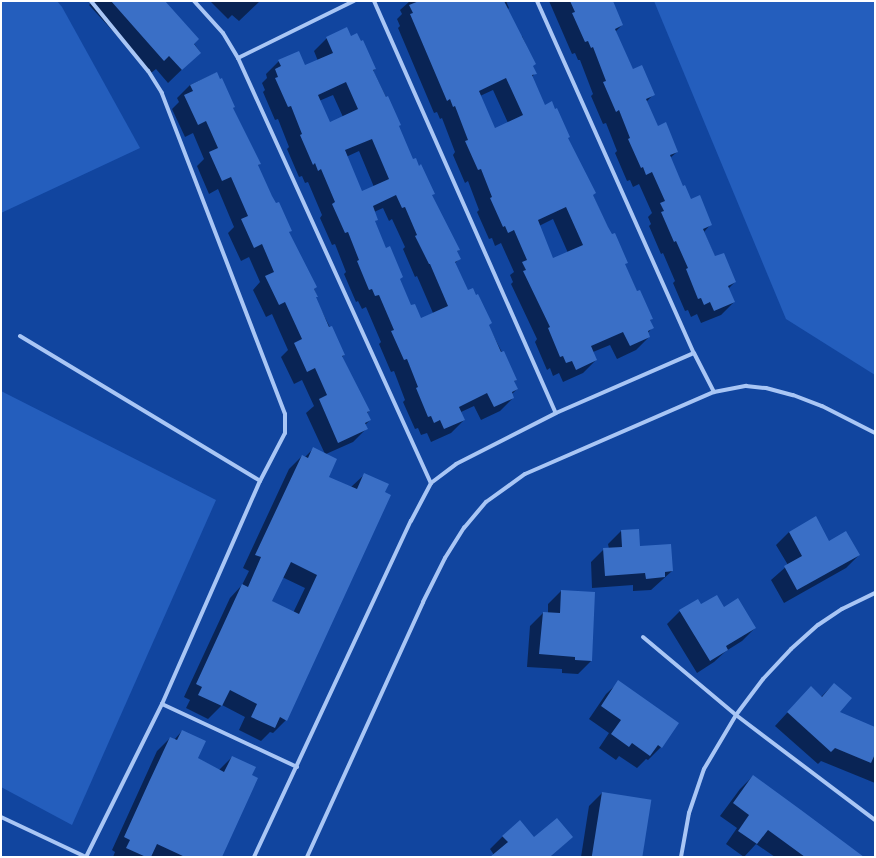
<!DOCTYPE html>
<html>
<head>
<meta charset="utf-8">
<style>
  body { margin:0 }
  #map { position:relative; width:876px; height:858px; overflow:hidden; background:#11459f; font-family:"DejaVu Sans",sans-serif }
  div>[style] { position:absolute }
  .green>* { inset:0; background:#245ebd }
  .shadow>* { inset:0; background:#0007 }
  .building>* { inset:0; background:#3a6fc6; transform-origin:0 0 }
  .minor>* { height:4px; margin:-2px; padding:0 2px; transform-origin:2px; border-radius:2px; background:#a9c6f5 }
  span { translate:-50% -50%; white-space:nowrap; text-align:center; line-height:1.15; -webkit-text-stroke:3.5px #11459f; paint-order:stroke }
  .frame { position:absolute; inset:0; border:2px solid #fff; pointer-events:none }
</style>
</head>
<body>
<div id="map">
  <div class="green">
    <div style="clip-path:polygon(1px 1px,57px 1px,62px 7px,140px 148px,1px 213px)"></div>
    <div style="clip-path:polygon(654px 1px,875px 1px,875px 375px,786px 319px)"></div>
    <div style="clip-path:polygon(1px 391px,216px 500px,72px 825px,1px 787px)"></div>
  </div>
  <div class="shadow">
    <div style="clip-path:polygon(93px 1px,164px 1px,200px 52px,168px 83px,156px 69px,151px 73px,89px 5px)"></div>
    <div style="clip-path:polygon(210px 1px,260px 1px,239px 21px,232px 15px,228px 19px)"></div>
    <div style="clip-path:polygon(evenodd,410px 1px,506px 1px,509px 8px,507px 10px,520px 38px,522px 36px,534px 64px,532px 66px,535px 73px,532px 77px,544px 106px,567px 139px,637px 292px,652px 319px,649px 321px,652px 328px,648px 333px,649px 337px,636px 350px,617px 359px,610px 345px,593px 352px,596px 360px,583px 373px,563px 382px,559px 373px,553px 376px,550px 368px,547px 370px,535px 342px,537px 339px,511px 284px,513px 282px,510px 275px,514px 272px,501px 243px,495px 246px,492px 238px,489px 239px,477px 212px,479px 210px,468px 181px,465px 183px,453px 155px,455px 152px,442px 118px,440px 119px,437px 112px,434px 113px,398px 28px,400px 26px,397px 19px,402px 14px,400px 10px,410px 1px,493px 90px,508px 123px,495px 129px,480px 96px,493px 90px,410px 1px,553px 219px,568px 253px,552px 259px,539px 226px,553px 219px)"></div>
    <div style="clip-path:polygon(549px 1px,612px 1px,622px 25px,615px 32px,633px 70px,653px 95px,646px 102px,657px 128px,677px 152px,670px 158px,683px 187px,690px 201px,711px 224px,704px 232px,715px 257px,735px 282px,728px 289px,734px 302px,721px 315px,701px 323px,697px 314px,691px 317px,688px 310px,685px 311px,673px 283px,675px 281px,663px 253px,661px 254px,649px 226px,651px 224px,648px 217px,652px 213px,639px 184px,633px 187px,630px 180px,627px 181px,615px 153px,617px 151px,606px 123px,603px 124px,591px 96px,593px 94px,580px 60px,578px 60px,575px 53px,572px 54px)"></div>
    <div style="clip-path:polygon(evenodd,327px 38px,350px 38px,375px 69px,373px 71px,400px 125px,398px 127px,413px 161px,459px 250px,456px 252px,459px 259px,454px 264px,467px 292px,488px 325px,516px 380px,513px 382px,517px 389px,512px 394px,513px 398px,500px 411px,481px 420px,474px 406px,461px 412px,464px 420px,451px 433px,431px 442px,427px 433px,421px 435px,418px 428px,415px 429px,403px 402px,405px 400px,394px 371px,391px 372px,379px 344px,381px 342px,366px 307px,362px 309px,358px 301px,356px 302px,344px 274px,346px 272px,335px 244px,332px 245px,320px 218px,322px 215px,308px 182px,305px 183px,302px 176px,299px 177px,287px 149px,289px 147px,278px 119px,275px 120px,263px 92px,265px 90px,262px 83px,267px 78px,266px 74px,279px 61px,305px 66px,318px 61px,314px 51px,327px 38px,333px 95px,343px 117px,329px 123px,319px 101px,333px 95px,327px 38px,359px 151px,374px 187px,361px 192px,346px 157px,359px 151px,327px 38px,383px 208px,389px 221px,392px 219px,405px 247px,403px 249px,415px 277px,417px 276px,433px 313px,421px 319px,411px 307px,374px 222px,377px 219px,374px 212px,383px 208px)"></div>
    <div style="clip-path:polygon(evenodd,216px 73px,234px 107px,232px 109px,260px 164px,257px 166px,271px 196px,290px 231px,288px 233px,316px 287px,314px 289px,317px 296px,315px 298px,344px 355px,342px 357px,369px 411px,367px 413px,370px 420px,365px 425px,366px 429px,353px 442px,326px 454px,327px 477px,351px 487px,365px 474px,286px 720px,273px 733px,270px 732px,261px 741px,239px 730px,245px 717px,222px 705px,208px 719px,186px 708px,190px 700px,184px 697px,230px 598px,242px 585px,249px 571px,243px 568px,289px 469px,302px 456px,305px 457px,313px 449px,325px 454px,306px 413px,314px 406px,302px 380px,294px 384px,281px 357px,288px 350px,272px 314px,266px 317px,253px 290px,260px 282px,249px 257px,241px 261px,228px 233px,234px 227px,218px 189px,209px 194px,197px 166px,204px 159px,193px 133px,185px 137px,172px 109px,179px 102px,177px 98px,190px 85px,216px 73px,282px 577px,305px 588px,293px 613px,271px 601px,282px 577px)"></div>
    <div style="clip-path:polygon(621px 531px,639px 547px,672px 571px,651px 590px,633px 591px,633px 585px,592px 588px,591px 562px,604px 549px,609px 549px,608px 544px)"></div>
    <div style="clip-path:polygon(789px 532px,829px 542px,859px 555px,846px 568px,784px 603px,771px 580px,788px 565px,776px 545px)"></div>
    <div style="clip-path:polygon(561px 591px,591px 661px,578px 674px,562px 673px,562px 669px,527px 667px,530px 626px,543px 613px,548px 613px,548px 604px)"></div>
    <div style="clip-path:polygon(701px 606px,724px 608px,755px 628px,742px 641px,726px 651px,714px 662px,697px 673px,667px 624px,680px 611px)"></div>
    <div style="clip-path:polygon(619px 682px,678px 723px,661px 747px,648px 760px,646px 759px,637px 768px,619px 756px,616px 760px,599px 748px,609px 733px,589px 719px,606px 694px)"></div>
    <div style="clip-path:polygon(834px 684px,838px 713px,874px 728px,875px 725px,875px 783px,821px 761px,818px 764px,775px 726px,798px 701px,821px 697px)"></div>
    <div style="clip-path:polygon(182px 731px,197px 758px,219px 770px,232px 757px,221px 857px,113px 857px,115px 852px,112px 850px,157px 751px,170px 738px,174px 740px)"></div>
    <div style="clip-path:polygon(753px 776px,855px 857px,775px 857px,756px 844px,744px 857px,726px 844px,737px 828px,720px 816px,740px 789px)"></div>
    <div style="clip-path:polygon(602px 793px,640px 857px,581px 857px,589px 806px)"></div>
    <div style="clip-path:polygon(503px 836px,534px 838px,572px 837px,550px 857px,492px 857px,494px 855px,490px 849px)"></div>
  </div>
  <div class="building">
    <div style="clip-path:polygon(111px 1px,165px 1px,199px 39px,194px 44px,201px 53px,182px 70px,169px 56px,164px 61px)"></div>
    <div style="clip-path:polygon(evenodd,419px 1px,504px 1px,536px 64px,533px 66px,537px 74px,532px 75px,545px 105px,552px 101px,555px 109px,557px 108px,570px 137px,568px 138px,596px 193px,593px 195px,608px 227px,612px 234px,615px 233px,628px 263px,625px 264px,637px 291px,640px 290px,653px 319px,650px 320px,654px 328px,648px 331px,650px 337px,630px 346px,623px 332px,591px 346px,597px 360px,576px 370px,572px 361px,566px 363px,563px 356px,560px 357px,548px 328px,550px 327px,523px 271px,526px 270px,522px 262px,527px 260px,514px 230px,508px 233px,505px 226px,503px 227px,490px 198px,492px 197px,481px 169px,478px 170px,465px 141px,468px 140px,455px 106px,453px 107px,450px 99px,447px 101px,410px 14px,413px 13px,409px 5px,419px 1px,506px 78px,523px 115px,495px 128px,479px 91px,506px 78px,419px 1px,566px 207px,583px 245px,553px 258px,538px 220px,566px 207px)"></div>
    <div style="clip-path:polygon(570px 1px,613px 1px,623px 25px,615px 29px,633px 69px,642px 65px,655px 95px,646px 99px,658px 126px,666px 122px,678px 152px,670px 155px,683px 186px,685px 185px,691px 199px,700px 195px,712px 225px,703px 229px,715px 256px,724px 253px,736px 282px,728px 286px,735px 302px,714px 311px,710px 302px,704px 305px,701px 298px,698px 299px,686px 269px,688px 268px,676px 241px,674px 242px,661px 212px,664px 211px,660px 203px,665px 201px,652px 172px,646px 175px,643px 167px,641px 168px,628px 139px,630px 138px,619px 110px,616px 112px,603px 82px,606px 81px,593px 47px,591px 48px,588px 41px,585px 42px,572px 13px,575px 12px)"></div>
    <div style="clip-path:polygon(evenodd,347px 27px,351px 36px,357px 33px,361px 41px,363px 40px,376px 69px,373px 70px,386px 97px,388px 96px,401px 125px,399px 126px,413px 159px,416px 158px,419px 166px,421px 164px,435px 194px,432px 195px,460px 250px,457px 251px,461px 259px,455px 262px,468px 290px,473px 288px,476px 295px,478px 294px,492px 323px,489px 325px,501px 352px,504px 351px,517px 380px,514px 381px,518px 389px,512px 392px,514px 398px,494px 407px,487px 393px,459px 407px,465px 420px,444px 429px,440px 420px,434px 423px,431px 416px,428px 417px,416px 388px,418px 387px,407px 359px,404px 360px,391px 331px,394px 330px,379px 295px,375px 296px,372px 289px,369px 290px,357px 261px,359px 260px,348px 232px,345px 233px,332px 204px,335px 202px,321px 169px,318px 171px,315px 163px,313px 165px,300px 135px,302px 134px,291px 106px,288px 107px,275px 78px,278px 77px,275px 69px,281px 66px,278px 60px,299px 51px,305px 65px,333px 53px,326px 37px,347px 27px,346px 82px,358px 109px,330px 122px,318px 95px,346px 82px,347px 27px,372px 139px,389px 179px,362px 191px,345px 150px,372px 139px,347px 27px,396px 195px,402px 208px,405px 207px,417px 235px,415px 236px,429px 264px,430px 264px,448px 306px,421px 318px,415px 304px,411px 305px,400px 279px,403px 277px,390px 246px,386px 248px,375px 221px,378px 220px,373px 206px,396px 195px)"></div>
    <div style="clip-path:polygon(217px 72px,220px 79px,222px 78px,235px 107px,233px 108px,261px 164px,258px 165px,272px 196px,276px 203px,279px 202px,292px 231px,289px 232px,317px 287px,314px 289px,318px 297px,316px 297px,329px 327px,332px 326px,345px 355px,342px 356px,370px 411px,367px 412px,371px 420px,365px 423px,368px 429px,338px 443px,319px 399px,327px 395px,315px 368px,307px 372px,294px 343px,302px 339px,285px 302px,279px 305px,265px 276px,274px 272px,262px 244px,254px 248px,241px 219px,248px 216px,231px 177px,222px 181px,209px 152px,218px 148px,206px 121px,198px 125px,184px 95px,193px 91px,190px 85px)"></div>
    <div style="clip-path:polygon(evenodd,313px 447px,337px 459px,329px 477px,357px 489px,364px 473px,389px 484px,385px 492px,391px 495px,287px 721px,280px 717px,275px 728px,251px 717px,257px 704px,230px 690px,222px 706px,198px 695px,202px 687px,196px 684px,242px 584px,248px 587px,261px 557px,255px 555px,302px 455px,308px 458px,313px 447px,291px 562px,317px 575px,299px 614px,272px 601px,291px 562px)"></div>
    <div style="clip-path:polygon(816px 516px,829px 541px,846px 531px,860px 555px,797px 590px,784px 566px,802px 556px,789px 532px)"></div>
    <div style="clip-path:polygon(639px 529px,640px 546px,671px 544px,673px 571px,665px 572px,665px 577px,646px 579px,645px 573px,605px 576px,603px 548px,622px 547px,621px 530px)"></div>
    <div style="clip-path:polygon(561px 590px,595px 592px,592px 661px,575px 660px,575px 657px,539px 654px,543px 612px,560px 613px)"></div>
    <div style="clip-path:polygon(717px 595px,724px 607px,738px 598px,756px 628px,726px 646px,728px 650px,710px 661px,679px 610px,698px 599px,701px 604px)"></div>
    <div style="clip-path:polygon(618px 680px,679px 723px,662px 748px,658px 745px,650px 756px,632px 743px,629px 747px,611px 734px,621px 720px,601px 706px)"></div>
    <div style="clip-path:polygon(834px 683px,852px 698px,840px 712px,875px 727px,875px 754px,871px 763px,835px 748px,831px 752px,787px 712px,811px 686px,822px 697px)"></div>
    <div style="clip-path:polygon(182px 730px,206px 741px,198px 758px,224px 772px,232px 756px,256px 767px,252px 775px,258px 778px,222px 857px,185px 857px,157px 844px,151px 857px,146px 857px,126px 848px,130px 840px,124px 837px,149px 782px,170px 737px,177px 740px)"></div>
    <div style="clip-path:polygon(753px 775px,801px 810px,864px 857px,805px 857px,768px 830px,757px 844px,738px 831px,749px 815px,733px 803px)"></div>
    <div style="left:602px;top:792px;width:50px;height:66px;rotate:9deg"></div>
    <div style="clip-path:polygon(557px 818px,573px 837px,550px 857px,490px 857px,508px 842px,502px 836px,520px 820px,534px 837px)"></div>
  </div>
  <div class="minor">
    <div style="left:194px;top:1px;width:43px;rotate:47.8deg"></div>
    <div style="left:223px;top:33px;width:29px;rotate:59deg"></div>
    <div style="left:238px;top:58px;width:467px;rotate:65.6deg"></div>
    <div style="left:374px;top:1px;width:450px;rotate:66.2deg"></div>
    <div style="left:537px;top:1px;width:385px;rotate:66deg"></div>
    <div style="left:238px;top:58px;width:129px;rotate:-26.2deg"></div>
    <div style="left:20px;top:336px;width:280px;rotate:31.1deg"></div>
    <div style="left:643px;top:637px;width:121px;rotate:40deg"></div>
    <div style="left:736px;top:715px;width:174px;rotate:37.1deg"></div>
    <div style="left:162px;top:704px;width:149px;rotate:25deg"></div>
    <div style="left:1px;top:817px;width:94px;rotate:25.2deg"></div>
    <div style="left:86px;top:857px;width:171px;rotate:-63.6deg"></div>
    <div style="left:162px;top:704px;width:244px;rotate:-66.3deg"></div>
    <div style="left:260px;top:481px;width:54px;rotate:-62.5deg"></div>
    <div style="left:285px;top:433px;width:19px;rotate:-90deg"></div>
    <div style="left:285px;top:414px;width:344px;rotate:-111deg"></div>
    <div style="left:162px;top:93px;width:26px;rotate:-122deg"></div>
    <div style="left:148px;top:71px;width:90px;rotate:-129.2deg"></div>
    <div style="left:254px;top:857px;width:371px;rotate:-65deg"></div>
    <div style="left:411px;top:521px;width:43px;rotate:-62.2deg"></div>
    <div style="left:431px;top:483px;width:31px;rotate:-37deg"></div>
    <div style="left:456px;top:464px;width:112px;rotate:-27deg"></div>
    <div style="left:556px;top:413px;width:150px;rotate:-23.5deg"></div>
    <div style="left:694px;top:353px;width:44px;rotate:62.9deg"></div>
    <div style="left:307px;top:857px;width:280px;rotate:-65.5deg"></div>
    <div style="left:423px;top:602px;width:49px;rotate:-63.4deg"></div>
    <div style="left:445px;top:558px;width:36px;rotate:-58deg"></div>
    <div style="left:464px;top:528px;width:34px;rotate:-50deg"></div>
    <div style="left:486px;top:502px;width:48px;rotate:-35.7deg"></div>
    <div style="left:525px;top:474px;width:206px;rotate:-23.5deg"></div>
    <div style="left:714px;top:392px;width:33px;rotate:-11deg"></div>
    <div style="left:746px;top:386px;width:20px;rotate:6deg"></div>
    <div style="left:766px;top:388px;width:28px;rotate:15deg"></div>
    <div style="left:793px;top:395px;width:31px;rotate:21deg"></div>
    <div style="left:822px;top:406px;width:59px;rotate:27deg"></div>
    <div style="left:681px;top:857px;width:45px;rotate:-79.7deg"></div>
    <div style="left:689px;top:813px;width:46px;rotate:-71.2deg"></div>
    <div style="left:704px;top:769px;width:63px;rotate:-59.3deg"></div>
    <div style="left:736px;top:715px;width:45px;rotate:-53.1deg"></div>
    <div style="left:763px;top:679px;width:41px;rotate:-47deg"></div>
    <div style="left:791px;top:649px;width:36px;rotate:-42deg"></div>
    <div style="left:818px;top:625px;width:29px;rotate:-34deg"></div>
    <div style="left:842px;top:609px;width:37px;rotate:-26deg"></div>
  </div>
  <div class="frame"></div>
</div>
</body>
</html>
